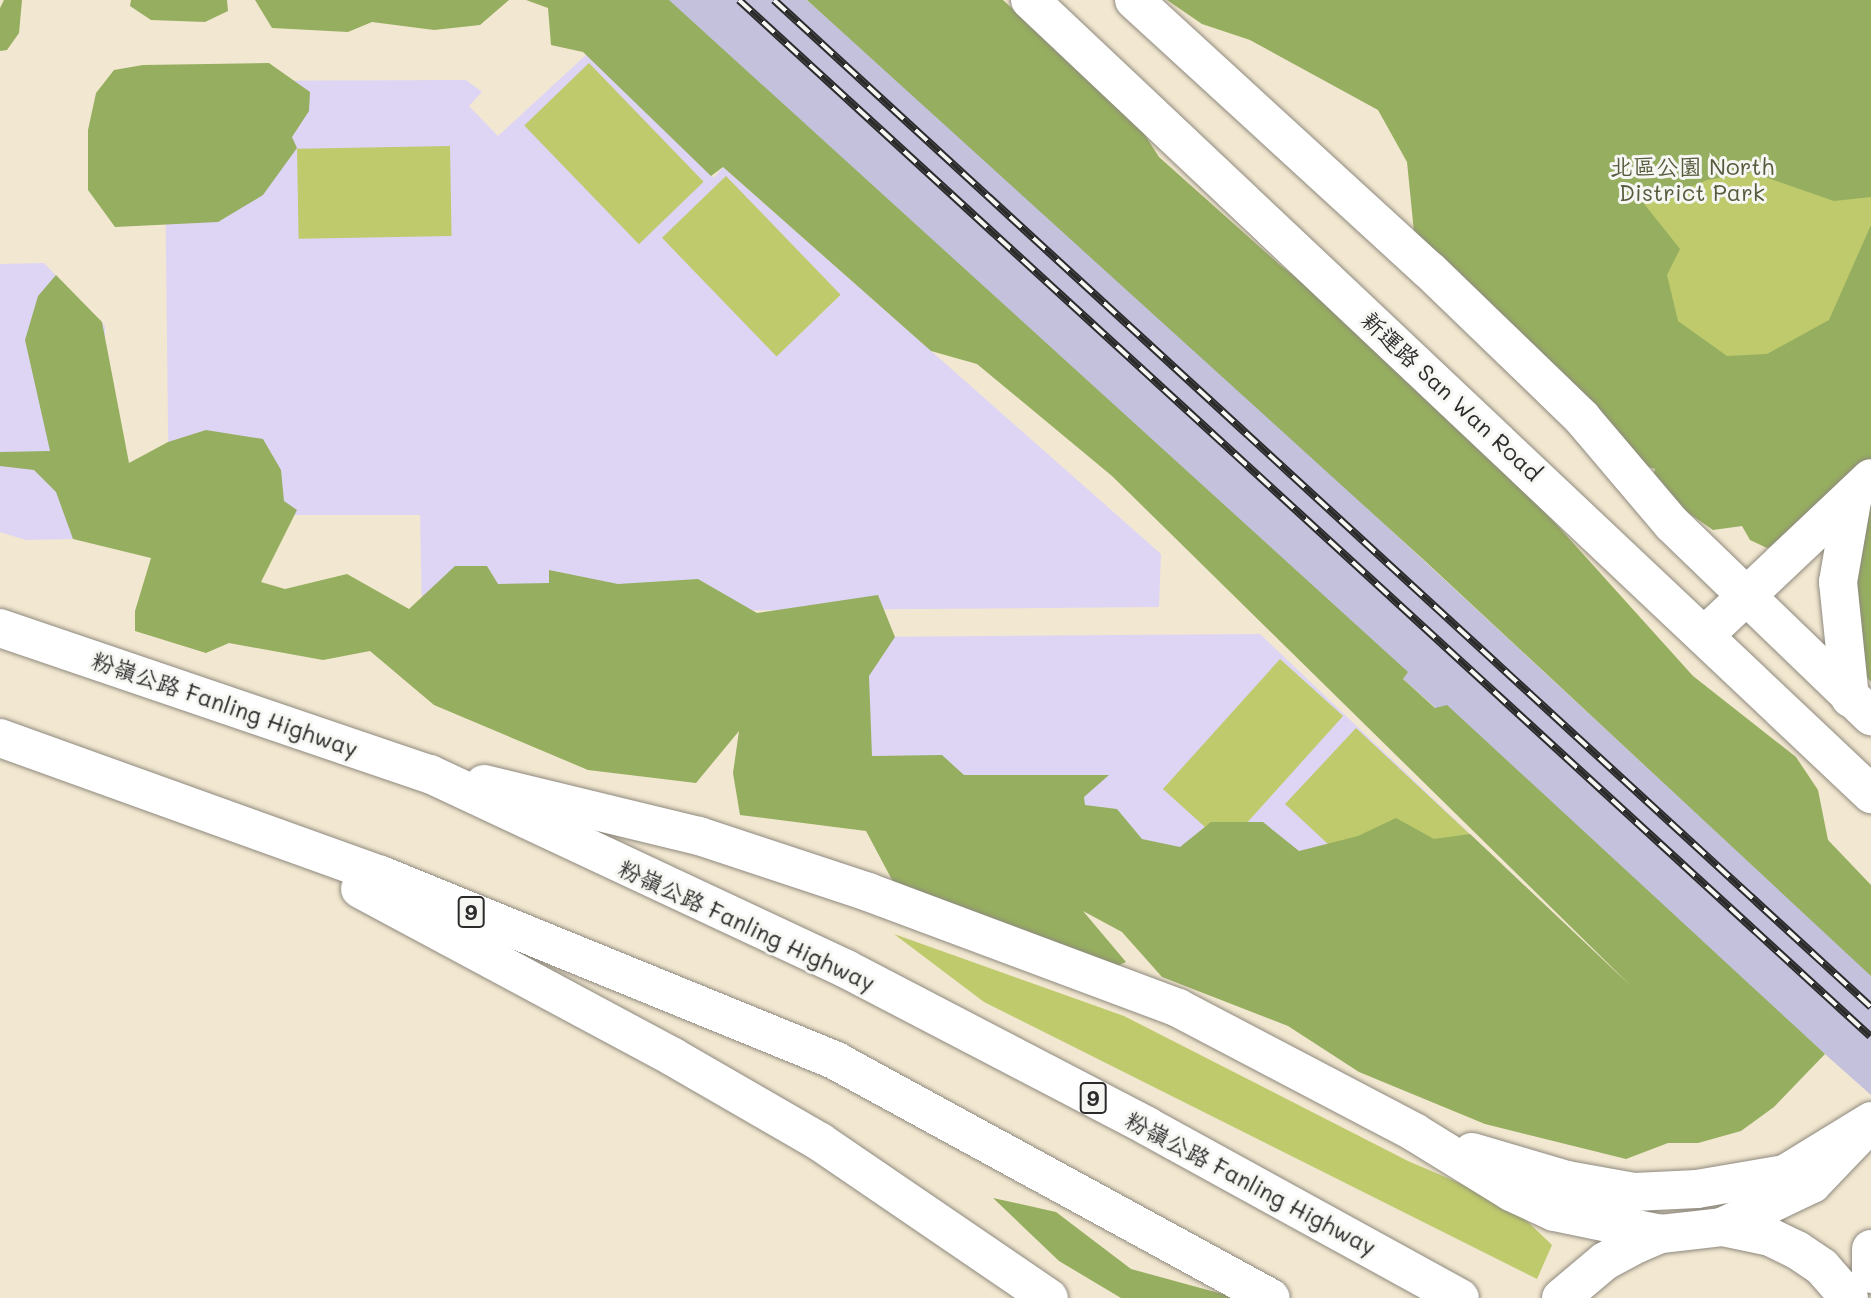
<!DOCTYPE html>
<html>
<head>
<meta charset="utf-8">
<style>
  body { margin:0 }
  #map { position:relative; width:1871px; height:1298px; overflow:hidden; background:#f2e7d0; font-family:Mali,"LXGW WenKai TC",sans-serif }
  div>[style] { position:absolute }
  .built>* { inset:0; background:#ded5f5 }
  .industrial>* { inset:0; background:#c3c1db }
  .green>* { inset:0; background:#beca6c; transform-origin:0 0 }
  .forest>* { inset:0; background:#96ae60 }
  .roads { filter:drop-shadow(0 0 2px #8e897e) drop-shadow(0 0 2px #8e897e) }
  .minor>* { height:38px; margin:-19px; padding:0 19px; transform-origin:19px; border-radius:19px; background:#fff }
  .major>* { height:38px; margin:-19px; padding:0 19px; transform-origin:19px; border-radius:19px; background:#fff }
  .highway>* { height:38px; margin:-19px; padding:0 19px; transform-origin:19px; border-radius:19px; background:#fff }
  .rail>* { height:8px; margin-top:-4px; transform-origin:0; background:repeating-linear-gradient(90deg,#f6f6f2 0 16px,#2b2b2b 0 32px); box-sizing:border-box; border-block:2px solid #2b2b2b }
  span { translate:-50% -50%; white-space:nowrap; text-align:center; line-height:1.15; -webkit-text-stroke:6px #f6f6f2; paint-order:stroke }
  .shield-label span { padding:2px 5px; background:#f6f6f2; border:2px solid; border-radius:5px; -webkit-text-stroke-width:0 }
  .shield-label { font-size:21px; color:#2b2b2b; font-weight:700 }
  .park-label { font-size:23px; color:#575b3e }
  .street-label { font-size:23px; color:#2b2b2b }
</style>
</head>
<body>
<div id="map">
  <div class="built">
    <div style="clip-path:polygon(587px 54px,714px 178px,723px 167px,1161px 554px,1159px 607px,422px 613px,420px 515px,169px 515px,164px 81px,466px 80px,482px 92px,469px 106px,498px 136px)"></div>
    <div style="clip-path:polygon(44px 263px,105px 326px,105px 491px,73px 539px,26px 540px,0 532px,0 264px)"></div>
    <div style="clip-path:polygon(1260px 634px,1675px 1029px,871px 818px,865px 637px)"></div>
  </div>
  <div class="industrial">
    <div style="clip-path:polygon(668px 0,807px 0,1189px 343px,1871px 975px,1871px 1095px,1402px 678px,1407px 673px)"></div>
  </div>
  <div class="green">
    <div style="clip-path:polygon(1871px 0,1871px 277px,1834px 317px,1766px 371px,1703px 384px,1698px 417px,1378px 110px)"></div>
    <div style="left:589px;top:63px;width:165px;height:90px;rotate:46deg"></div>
    <div style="left:450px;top:146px;width:90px;height:153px;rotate:89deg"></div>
    <div style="left:726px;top:176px;width:165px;height:89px;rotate:46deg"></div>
    <div style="left:1280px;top:659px;width:85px;height:175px;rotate:42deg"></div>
    <div style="left:1356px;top:728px;width:200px;height:104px;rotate:43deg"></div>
    <div style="clip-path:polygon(894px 934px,1124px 1016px,1408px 1161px,1510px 1205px,1552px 1245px,1537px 1279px,984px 1002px)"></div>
  </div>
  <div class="forest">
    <div style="clip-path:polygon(4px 0,22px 0,19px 33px,7px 50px,0 51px,0 8px)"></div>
    <div style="clip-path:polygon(131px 0,227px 0,228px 11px,205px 22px,151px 20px,130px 6px)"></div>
    <div style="clip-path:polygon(255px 0,509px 0,480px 25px,434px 30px,372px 22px,348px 32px,272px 28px)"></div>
    <div style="clip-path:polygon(526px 0,669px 0,1408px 672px,1403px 679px,1435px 708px,1447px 705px,1825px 1054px,1774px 1107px,1741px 1131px,1698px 1143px,1668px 1143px,1626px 1159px,1485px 1124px,1359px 1072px,1288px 1026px,1162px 977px,1122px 932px,1083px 911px,1126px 962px,1093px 977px,907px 908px,866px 831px,740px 815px,733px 773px,739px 731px,696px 783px,588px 770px,434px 705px,370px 651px,323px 660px,229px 643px,206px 653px,135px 631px,135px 611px,151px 558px,73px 539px,56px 492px,34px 470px,0 466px,0 452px,50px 451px,25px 340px,38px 296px,56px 275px,102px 322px,129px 463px,168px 442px,206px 430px,263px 439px,281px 470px,284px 501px,297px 510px,261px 582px,285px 589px,347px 574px,409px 609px,455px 566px,487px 566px,498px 584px,549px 583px,549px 570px,618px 584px,698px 579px,757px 613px,878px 595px,895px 637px,869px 676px,872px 756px,942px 755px,964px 775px,1109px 775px,1084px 797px,1085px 805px,1117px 809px,1142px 839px,1180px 847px,1211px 822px,1263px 822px,1299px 851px,1358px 836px,1396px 818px,1434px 839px,1470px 834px,1632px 987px,1112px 476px,977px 364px,931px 351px,723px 167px,711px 176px,583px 52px,551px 45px,548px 8px)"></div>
    <div style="clip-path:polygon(807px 0,1003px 0,1141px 129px,1159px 157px,1280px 265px,1368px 334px,1556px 524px,1693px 676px,1796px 757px,1818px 790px,1828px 840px,1871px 885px,1871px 976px,1425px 561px)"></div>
    <div style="clip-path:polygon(1167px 0,1871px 0,1871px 197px,1834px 201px,1751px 172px,1707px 180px,1670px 196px,1637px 186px,1645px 205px,1680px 249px,1667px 275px,1678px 321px,1727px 356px,1767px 354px,1829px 320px,1871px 225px,1871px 682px,1856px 665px,1849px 604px,1861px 524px,1796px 534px,1767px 548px,1750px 540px,1742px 526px,1713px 530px,1687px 512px,1651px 482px,1655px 469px,1579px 442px,1415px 242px,1407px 162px,1378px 110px,1250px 40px,1202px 24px)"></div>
    <div style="clip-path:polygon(269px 63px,310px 92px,309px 111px,292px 137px,297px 148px,263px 195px,218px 222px,115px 227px,88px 190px,88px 130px,96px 93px,114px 70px,143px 65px)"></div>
    <div style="clip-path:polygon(993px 1198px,1056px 1212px,1131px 1269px,1237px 1298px,1121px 1298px,1059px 1261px)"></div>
  </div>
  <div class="roads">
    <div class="minor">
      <div style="left:1030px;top:0;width:1157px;rotate:43.35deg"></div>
      <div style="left:1134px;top:0;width:400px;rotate:42.5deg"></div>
      <div style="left:1429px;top:270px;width:213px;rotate:44deg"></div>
      <div style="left:1582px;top:418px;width:139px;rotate:49.7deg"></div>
      <div style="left:1672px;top:524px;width:277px;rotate:44deg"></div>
    </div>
    <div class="major">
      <div style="left:1705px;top:635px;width:228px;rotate:-43.4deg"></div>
      <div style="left:1850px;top:698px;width:117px;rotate:-95.9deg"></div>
      <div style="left:1838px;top:582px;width:88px;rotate:-80.2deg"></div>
      <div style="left:1722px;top:1227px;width:100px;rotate:-25.5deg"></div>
      <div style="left:1812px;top:1184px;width:66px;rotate:-46.2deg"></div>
      <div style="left:1871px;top:1249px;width:25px;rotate:90deg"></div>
      <div style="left:1561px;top:1298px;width:57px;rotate:-40.1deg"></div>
      <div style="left:1605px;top:1261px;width:36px;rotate:-28deg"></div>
      <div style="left:1637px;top:1244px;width:26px;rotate:-23deg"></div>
      <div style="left:1661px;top:1234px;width:61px;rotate:-6.5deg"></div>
      <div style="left:1722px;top:1227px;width:49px;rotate:11.8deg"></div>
      <div style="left:1770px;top:1237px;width:30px;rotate:26deg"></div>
      <div style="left:1797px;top:1250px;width:30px;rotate:34deg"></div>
      <div style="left:1822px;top:1267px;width:41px;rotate:48.9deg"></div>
    </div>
    <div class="highway">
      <div style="left:0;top:628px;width:454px;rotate:18.8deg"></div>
      <div style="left:430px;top:774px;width:459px;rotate:25.1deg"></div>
      <div style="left:846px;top:969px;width:339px;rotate:27.5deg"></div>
      <div style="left:1147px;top:1126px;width:357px;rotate:28.8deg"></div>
      <div style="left:0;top:738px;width:405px;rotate:19.8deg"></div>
      <div style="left:381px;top:875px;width:492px;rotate:22.2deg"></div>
      <div style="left:836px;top:1061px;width:495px;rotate:28.6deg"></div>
      <div style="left:484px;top:784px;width:221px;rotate:13.6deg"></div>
      <div style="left:699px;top:836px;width:178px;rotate:18.3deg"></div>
      <div style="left:868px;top:892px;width:331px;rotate:20.5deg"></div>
      <div style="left:1178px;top:1008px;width:267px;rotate:27.7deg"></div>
      <div style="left:1414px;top:1132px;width:114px;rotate:31.7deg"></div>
      <div style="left:1511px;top:1192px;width:47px;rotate:24.9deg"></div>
      <div style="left:1554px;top:1212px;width:109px;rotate:11.6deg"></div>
      <div style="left:360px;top:889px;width:355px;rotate:28.2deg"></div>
      <div style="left:673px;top:1057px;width:170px;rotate:30deg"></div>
      <div style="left:820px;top:1142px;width:277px;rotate:34.3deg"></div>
      <div style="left:1472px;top:1152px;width:99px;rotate:16.4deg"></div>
      <div style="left:1567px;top:1180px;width:68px;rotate:10.2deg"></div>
      <div style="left:1634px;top:1192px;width:63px;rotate:-2.7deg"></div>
      <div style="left:1697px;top:1189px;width:89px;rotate:-9.7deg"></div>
      <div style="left:1785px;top:1174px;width:101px;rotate:-31.6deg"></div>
    </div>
  </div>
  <div class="rail">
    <div style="left:739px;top:0;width:1534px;rotate:42.49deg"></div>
    <div style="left:774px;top:0;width:1489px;rotate:42.55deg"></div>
  </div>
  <div class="shield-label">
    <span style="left:471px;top:912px">9</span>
    <span style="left:1093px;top:1098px">9</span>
  </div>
  <div class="park-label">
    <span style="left:1692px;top:179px">北區公園 North<br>District Park</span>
  </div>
  <div class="street-label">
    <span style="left:1452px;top:396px;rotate:43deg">新運路 San Wan Road</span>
    <span style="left:225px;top:704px;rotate:19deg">粉嶺公路 Fanling Highway</span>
    <span style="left:747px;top:925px;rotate:25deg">粉嶺公路 Fanling Highway</span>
    <span style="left:1251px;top:1183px;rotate:28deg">粉嶺公路 Fanling Highway</span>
  </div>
</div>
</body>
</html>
